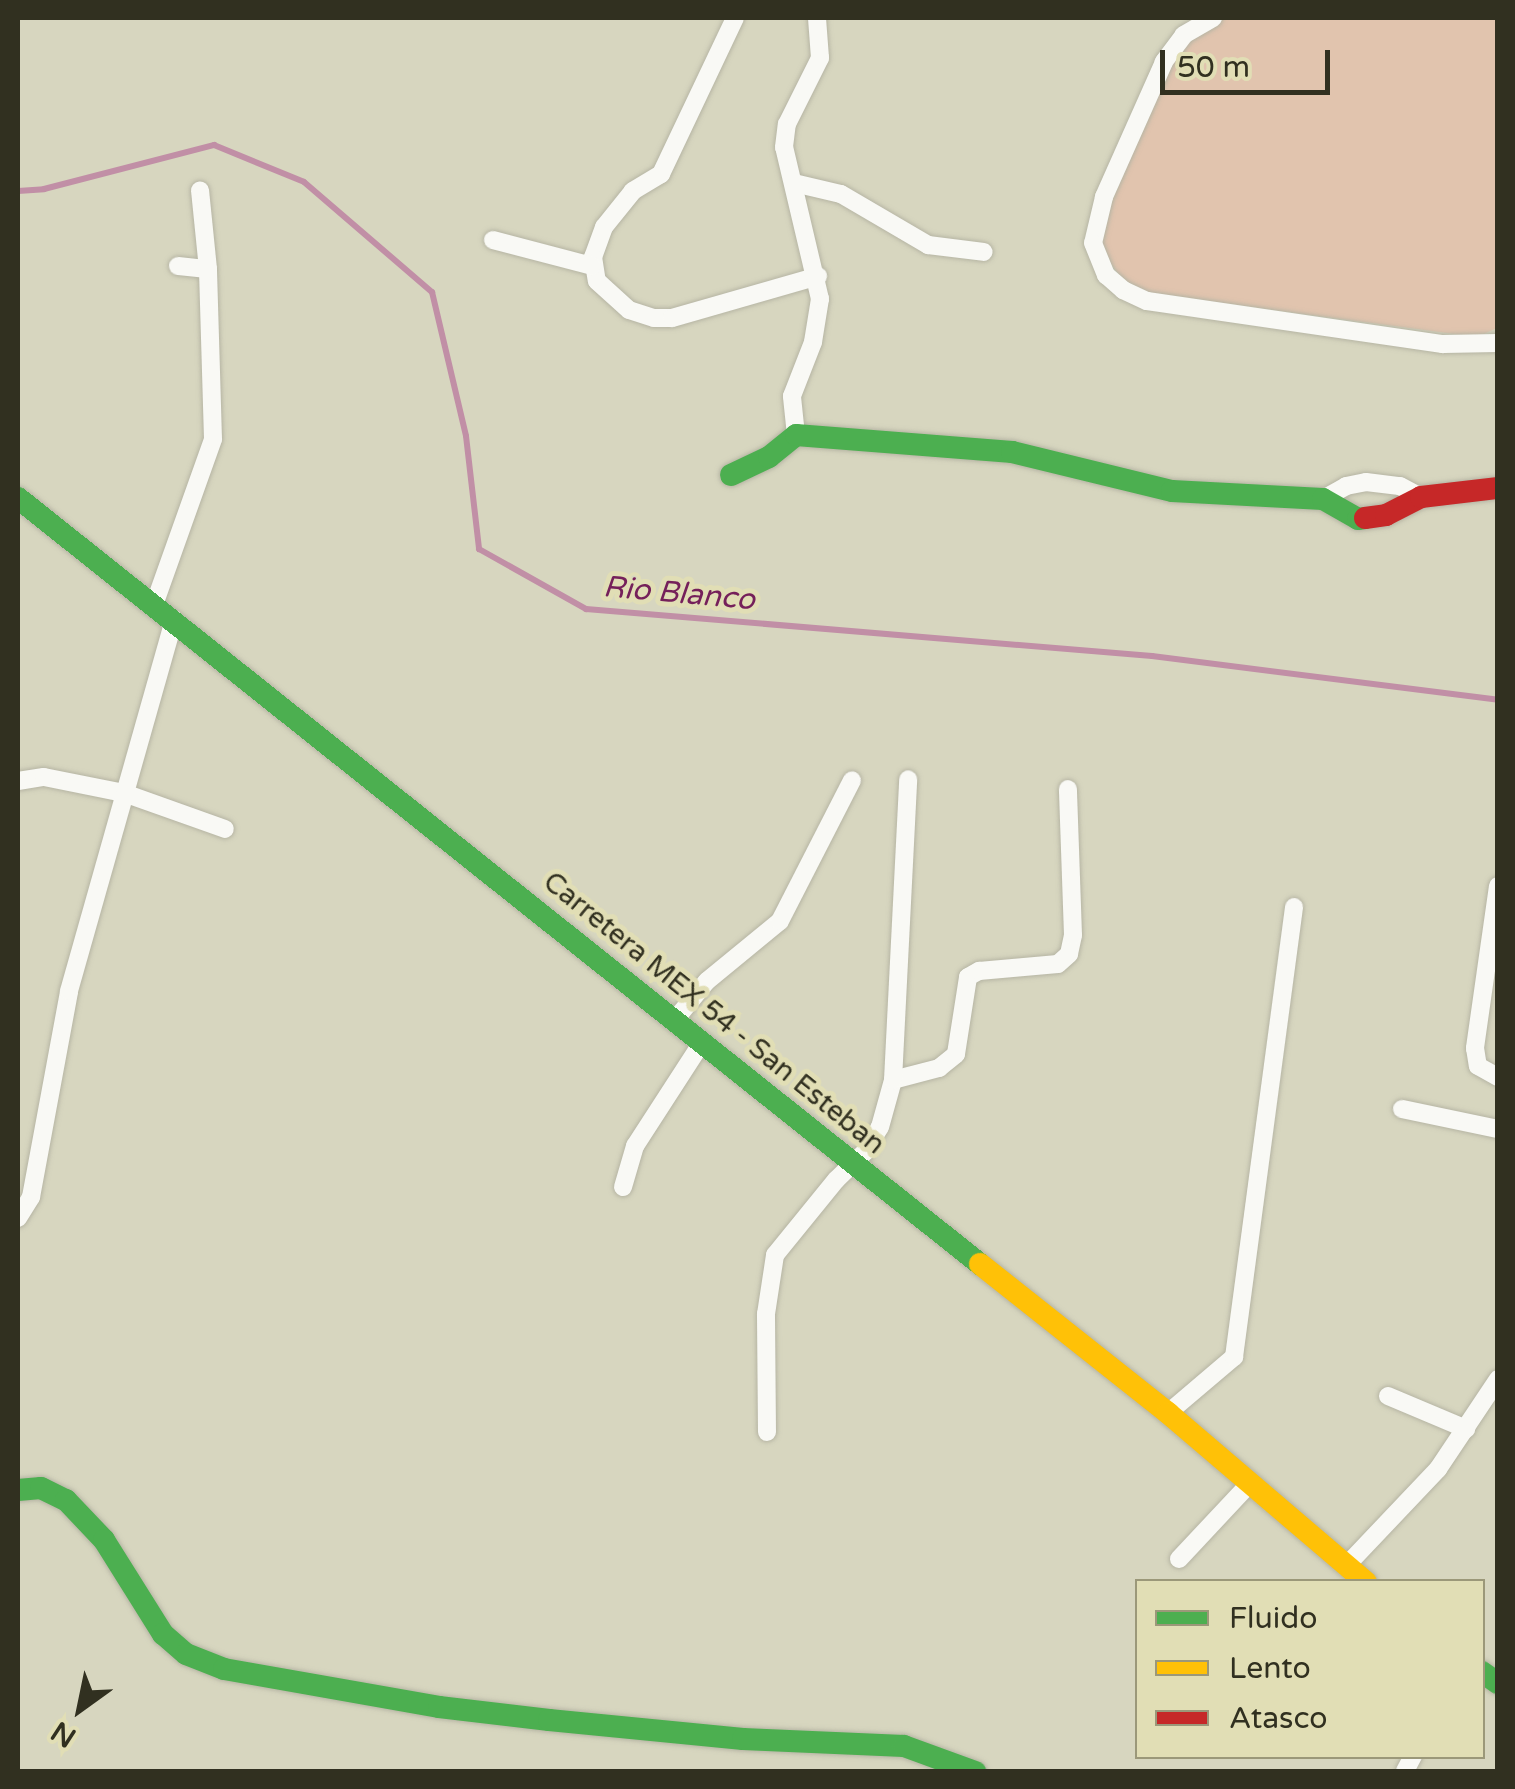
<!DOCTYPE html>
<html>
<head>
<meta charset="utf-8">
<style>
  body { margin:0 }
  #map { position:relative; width:1515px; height:1789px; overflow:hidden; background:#d7d6bf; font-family:"Varela Round",sans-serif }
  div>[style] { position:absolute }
  .green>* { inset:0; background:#e1c4ae }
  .stream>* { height:6px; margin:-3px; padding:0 3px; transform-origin:3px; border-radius:3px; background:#c18fa6 }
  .roads { filter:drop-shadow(0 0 2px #b6b5a4) drop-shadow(0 0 2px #b6b5a4) }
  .street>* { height:18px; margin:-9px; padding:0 9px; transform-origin:9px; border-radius:9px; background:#f9f9f5 }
  .fast>* { height:22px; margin:-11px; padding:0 11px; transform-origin:11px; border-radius:11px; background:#4caf50 }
  .slow>* { height:22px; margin:-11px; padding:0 11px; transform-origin:11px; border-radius:11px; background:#ffc107 }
  .jam>* { height:22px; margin:-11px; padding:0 11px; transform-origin:11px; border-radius:11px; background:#c62828 }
  span { translate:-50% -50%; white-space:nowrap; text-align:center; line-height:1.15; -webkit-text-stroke:10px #e1deb5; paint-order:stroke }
  .street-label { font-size:28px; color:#313020 }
  .water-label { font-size:30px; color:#75205a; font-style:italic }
  .frame { position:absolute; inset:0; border:20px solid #313020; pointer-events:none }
  .legend { position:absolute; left:1135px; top:1579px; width:350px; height:180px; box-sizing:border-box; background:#e1deb5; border:2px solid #9b9879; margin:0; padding:12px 18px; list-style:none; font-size:30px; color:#313020 }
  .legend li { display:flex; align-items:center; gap:20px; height:50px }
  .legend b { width:50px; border:2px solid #9b9879 }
  .north { position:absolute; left:30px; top:1659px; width:100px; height:100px; -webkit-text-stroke:8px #e1deb5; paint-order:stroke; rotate:213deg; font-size:28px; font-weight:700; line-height:40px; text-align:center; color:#313020 }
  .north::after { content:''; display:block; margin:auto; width:35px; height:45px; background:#313020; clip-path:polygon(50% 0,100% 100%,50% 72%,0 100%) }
  .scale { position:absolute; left:1160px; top:50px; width:170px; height:45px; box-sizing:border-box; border:5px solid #313020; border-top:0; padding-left:12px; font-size:30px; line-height:35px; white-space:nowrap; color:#313020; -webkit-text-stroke:8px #e1deb5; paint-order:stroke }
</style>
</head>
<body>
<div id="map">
  <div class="green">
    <div style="clip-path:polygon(1205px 18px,1497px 18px,1497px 328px,1477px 337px,1132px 291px,1102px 252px,1092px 220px,1138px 123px,1171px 37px)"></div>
  </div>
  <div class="stream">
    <div style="left:18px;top:191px;width:26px;rotate:-4deg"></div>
    <div style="left:44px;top:189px;width:176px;rotate:-14.5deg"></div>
    <div style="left:214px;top:145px;width:97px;rotate:22.3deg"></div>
    <div style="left:304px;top:182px;width:169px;rotate:40.7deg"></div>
    <div style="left:432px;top:292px;width:148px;rotate:76.7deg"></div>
    <div style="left:466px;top:436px;width:114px;rotate:83.4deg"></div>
    <div style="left:479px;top:549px;width:123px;rotate:29.3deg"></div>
    <div style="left:586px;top:609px;width:568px;rotate:4.75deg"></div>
    <div style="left:1152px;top:656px;width:349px;rotate:7.2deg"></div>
  </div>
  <div class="roads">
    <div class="street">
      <div style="left:735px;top:18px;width:173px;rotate:115.4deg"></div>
      <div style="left:661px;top:174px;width:33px;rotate:149deg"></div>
      <div style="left:633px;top:191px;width:46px;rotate:128.9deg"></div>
      <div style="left:604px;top:227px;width:32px;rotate:110deg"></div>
      <div style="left:593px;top:257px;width:24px;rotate:81deg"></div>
      <div style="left:597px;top:281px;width:43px;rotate:42.2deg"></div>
      <div style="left:629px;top:310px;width:26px;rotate:18deg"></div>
      <div style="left:654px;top:318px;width:18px"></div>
      <div style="left:672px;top:318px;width:152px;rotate:-16deg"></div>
      <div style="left:1213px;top:18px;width:34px;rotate:150deg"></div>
      <div style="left:1184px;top:35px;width:34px;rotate:127deg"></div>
      <div style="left:1164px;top:62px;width:148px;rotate:114deg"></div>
      <div style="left:1104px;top:197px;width:47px;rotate:103.4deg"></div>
      <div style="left:1093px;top:243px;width:35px;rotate:68deg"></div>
      <div style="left:1106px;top:275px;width:23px;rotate:41deg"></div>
      <div style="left:1123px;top:290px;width:26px;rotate:25deg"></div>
      <div style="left:1147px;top:301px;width:299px;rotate:8.3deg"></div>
      <div style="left:1443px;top:344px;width:55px;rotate:-1deg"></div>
      <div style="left:794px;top:183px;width:48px;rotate:13.2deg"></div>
      <div style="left:841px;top:194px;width:101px;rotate:30.4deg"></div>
      <div style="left:928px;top:245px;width:56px;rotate:7.1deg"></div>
      <div style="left:493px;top:240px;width:102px;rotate:14.7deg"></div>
      <div style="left:178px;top:266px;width:30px;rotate:6deg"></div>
      <div style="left:796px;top:435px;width:39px;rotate:-96deg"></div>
      <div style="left:792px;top:396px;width:58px;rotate:-68.7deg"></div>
      <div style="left:813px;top:342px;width:44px;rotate:-80.8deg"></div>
      <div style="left:820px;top:299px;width:156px;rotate:-103.3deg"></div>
      <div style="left:784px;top:147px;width:23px;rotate:-83deg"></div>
      <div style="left:787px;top:124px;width:74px;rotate:-63.4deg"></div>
      <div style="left:820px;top:58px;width:40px;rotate:-94.3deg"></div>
      <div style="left:1323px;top:499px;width:26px;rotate:-29deg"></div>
      <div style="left:1346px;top:486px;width:20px;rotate:-11deg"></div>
      <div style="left:1366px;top:482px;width:34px;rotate:7deg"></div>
      <div style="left:1400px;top:486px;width:24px;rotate:28deg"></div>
      <div style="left:154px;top:605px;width:176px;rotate:-70.4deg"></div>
      <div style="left:213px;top:439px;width:170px;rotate:-91.7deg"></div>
      <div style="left:208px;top:269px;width:79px;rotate:-95.8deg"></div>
      <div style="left:18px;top:781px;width:26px;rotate:-9deg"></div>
      <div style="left:44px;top:777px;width:82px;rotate:11.3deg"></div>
      <div style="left:124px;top:793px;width:107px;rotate:19.6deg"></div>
      <div style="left:1498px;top:886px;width:164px;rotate:98.1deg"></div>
      <div style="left:1475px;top:1048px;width:18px;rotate:81deg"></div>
      <div style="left:1478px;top:1066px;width:23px;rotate:29deg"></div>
      <div style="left:674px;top:1021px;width:52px;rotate:-50.5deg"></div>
      <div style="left:707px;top:981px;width:94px;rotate:-39.4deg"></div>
      <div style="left:780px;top:921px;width:158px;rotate:-62.9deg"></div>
      <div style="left:893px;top:1080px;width:48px;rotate:-14.6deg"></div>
      <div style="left:939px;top:1068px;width:22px;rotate:-39deg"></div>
      <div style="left:956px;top:1054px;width:78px;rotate:-81.1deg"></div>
      <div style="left:968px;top:977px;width:13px;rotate:-29deg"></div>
      <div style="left:979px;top:971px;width:79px;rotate:-5.1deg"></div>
      <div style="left:1058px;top:964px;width:15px;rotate:-42deg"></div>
      <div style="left:1069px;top:954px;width:19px;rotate:-78deg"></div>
      <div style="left:1073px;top:935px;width:146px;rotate:-92deg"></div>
      <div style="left:1402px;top:1109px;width:98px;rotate:11.8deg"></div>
      <div style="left:623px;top:1187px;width:43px;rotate:-73.7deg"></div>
      <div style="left:635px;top:1146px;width:121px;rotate:-57.1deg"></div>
      <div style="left:18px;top:1218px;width:25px;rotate:-58deg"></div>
      <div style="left:31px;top:1197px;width:209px;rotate:-79.5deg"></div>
      <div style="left:69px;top:991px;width:386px;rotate:-74.2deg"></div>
      <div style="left:1388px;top:1396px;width:85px;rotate:22.9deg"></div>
      <div style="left:1168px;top:1413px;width:87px;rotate:-40.3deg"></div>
      <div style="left:1234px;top:1357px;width:454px;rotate:-82.4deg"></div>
      <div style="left:767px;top:1432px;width:118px;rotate:-90.5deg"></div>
      <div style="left:766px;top:1314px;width:60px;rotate:-81.3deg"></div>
      <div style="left:775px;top:1255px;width:97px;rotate:-50.9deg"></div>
      <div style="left:836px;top:1180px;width:43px;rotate:-44.1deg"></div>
      <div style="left:867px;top:1150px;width:26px;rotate:-61deg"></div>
      <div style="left:880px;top:1127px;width:49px;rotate:-74.5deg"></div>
      <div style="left:893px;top:1080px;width:301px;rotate:-87.1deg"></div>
      <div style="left:1179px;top:1559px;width:104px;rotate:-46.9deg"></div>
      <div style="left:1346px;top:1566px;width:134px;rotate:-46.5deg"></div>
      <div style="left:1438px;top:1469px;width:108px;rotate:-56.3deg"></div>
      <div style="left:1405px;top:1771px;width:17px;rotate:-62deg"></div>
    </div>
    <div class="fast">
      <div style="left:731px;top:475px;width:42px;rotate:-25.3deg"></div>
      <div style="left:769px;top:457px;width:35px;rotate:-39deg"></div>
      <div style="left:796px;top:435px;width:217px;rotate:4.5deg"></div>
      <div style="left:1012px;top:452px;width:165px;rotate:13.7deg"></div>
      <div style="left:1172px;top:491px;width:151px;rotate:3deg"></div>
      <div style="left:1323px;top:499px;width:40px;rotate:29.7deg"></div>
      <div style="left:1358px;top:519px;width:7px;rotate:-8deg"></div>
      <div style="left:18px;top:498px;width:1230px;rotate:38.53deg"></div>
      <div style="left:18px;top:1490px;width:23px;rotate:-5deg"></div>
      <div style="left:41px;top:1488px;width:28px;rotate:26deg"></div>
      <div style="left:66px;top:1500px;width:55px;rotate:46.5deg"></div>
      <div style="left:104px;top:1540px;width:111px;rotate:57.9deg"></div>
      <div style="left:163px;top:1634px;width:30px;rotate:41deg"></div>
      <div style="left:186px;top:1654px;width:41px;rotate:21.5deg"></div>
      <div style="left:224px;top:1669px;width:218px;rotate:10deg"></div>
      <div style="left:439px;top:1707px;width:111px;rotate:6.7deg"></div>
      <div style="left:549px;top:1720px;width:195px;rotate:5.6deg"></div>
      <div style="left:743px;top:1739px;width:161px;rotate:2.5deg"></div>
      <div style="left:904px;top:1746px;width:76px;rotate:20.1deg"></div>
      <div style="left:1482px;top:1672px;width:19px;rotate:35deg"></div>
    </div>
    <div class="slow">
      <div style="left:980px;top:1264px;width:240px;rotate:38.4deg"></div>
      <div style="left:1168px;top:1413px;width:260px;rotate:40.5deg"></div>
    </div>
    <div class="jam">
      <div style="left:1365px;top:518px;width:21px;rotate:-8deg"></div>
      <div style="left:1386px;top:515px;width:39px;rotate:-27deg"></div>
      <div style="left:1421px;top:497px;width:78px;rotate:-6.7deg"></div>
    </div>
  </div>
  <div class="street-label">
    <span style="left:714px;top:1013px;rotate:39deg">Carretera MEX 54 - San Esteban</span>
  </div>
  <div class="water-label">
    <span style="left:679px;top:594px;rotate:5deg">Rio Blanco</span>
  </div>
  <div class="frame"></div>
  <ul class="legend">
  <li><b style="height:12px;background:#4caf50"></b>Fluido</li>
  <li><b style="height:12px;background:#ffc107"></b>Lento</li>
  <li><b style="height:12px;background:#c62828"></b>Atasco</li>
  </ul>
  <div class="north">N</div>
  <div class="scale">50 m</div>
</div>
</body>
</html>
